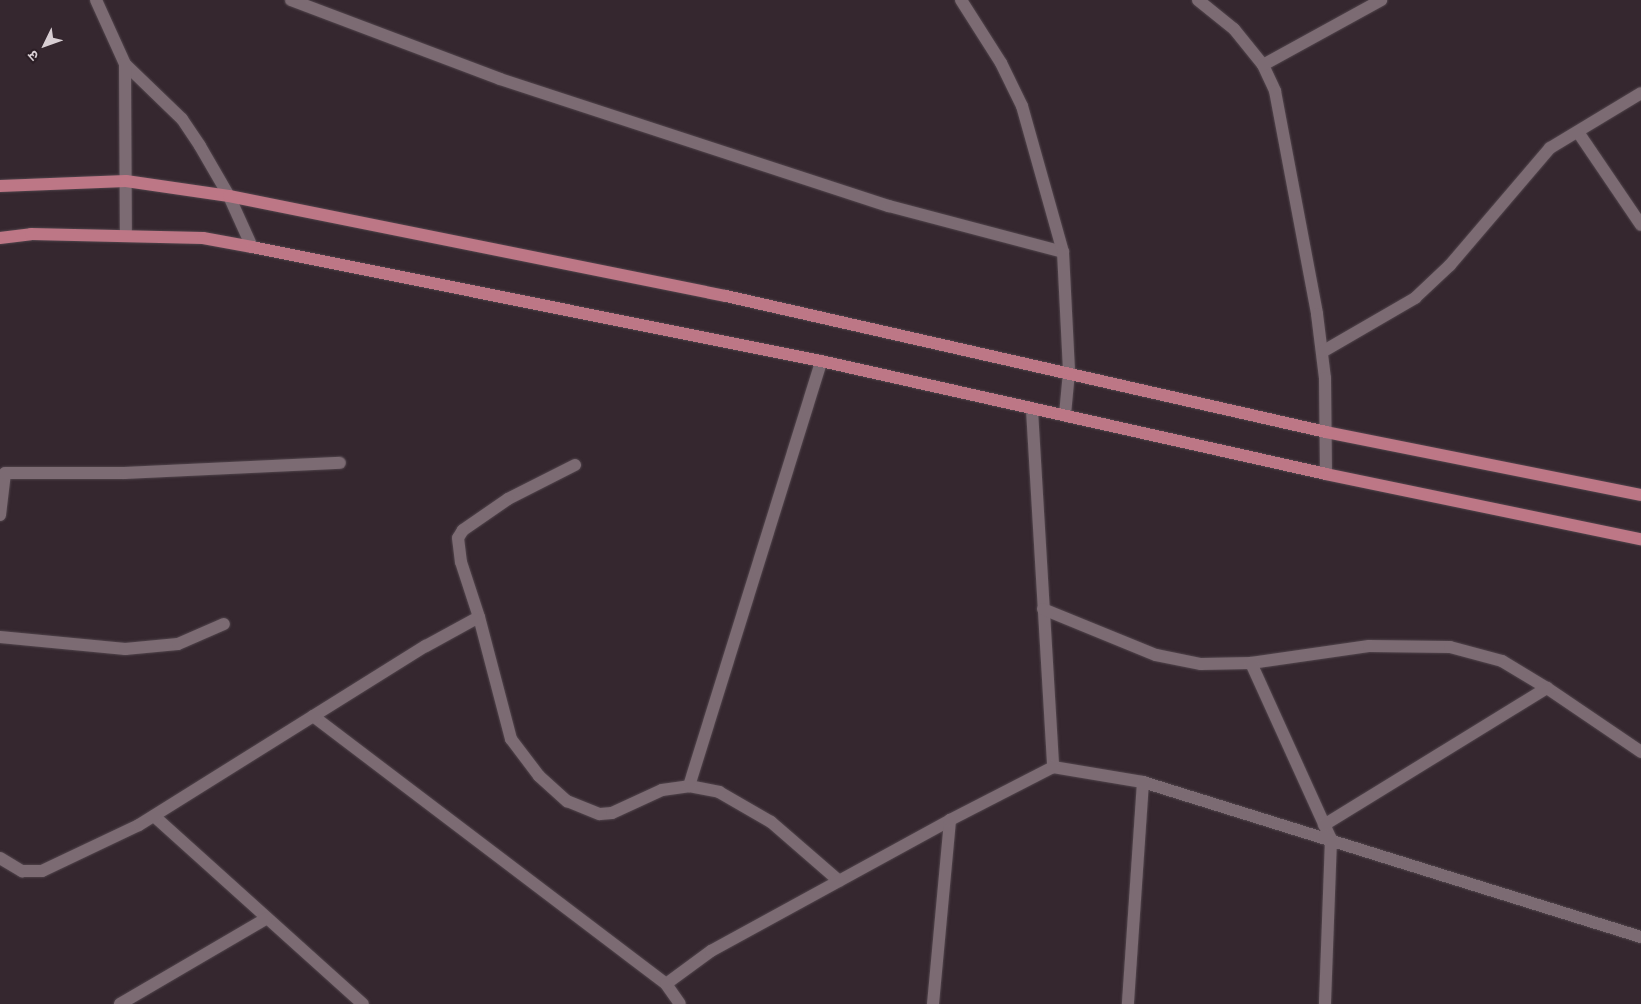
<!DOCTYPE html>
<html>
<head>
<meta charset="utf-8">
<style>
  body { margin:0 }
  #map { position:relative; width:1641px; height:1004px; overflow:hidden; background:#35272f; font-family:"Varela Round","Noto Sans Devanagari",sans-serif }
  div>[style] { position:absolute }
  .roads { filter:drop-shadow(0 0 1px #51454c) drop-shadow(0 0 1px #51454c) }
  .street>* { height:12px; margin:-6px; padding:0 6px; transform-origin:6px; border-radius:6px; background:#7c6b73 }
  .secondary>* { height:12px; margin:-6px; padding:0 6px; transform-origin:6px; border-radius:6px; background:#7c6b73 }
  .primary>* { height:12px; margin:-6px; padding:0 6px; transform-origin:6px; border-radius:6px; background:#bd7786 }
  span { translate:-50% -50%; white-space:nowrap; text-align:center; line-height:1.15; -webkit-text-stroke:5px #2b1e25; paint-order:stroke }
  .north { position:absolute; left:20px; top:20px; width:50px; height:50px; -webkit-text-stroke:4px #2b1e25; paint-order:stroke; rotate:228deg; font-size:14px; font-weight:700; line-height:20px; text-align:center; color:#d8ced3 }
  .north::after { content:''; display:block; margin:auto; width:18px; height:22px; background:#d8ced3; clip-path:polygon(50% 0,100% 100%,50% 72%,0 100%) }
</style>
</head>
<body>
<div id="map">
  <div class="roads">
    <div class="street">
      <div style="left:291px;top:0;width:223px;rotate:20.7deg"></div>
      <div style="left:500px;top:79px;width:409px;rotate:18.1deg"></div>
      <div style="left:889px;top:206px;width:180px;rotate:14.8deg"></div>
      <div style="left:961px;top:0;width:75px;rotate:57.6deg"></div>
      <div style="left:1001px;top:63px;width:48px;rotate:64deg"></div>
      <div style="left:1022px;top:106px;width:152px;rotate:74.3deg"></div>
      <div style="left:1063px;top:252px;width:120px;rotate:87.1deg"></div>
      <div style="left:1069px;top:372px;width:42px;rotate:95.4deg"></div>
      <div style="left:1198px;top:0;width:46px;rotate:38.9deg"></div>
      <div style="left:1234px;top:29px;width:46px;rotate:51.1deg"></div>
      <div style="left:1263px;top:65px;width:29px;rotate:65deg"></div>
      <div style="left:1275px;top:91px;width:227px;rotate:79.3deg"></div>
      <div style="left:1317px;top:314px;width:64px;rotate:82.9deg"></div>
      <div style="left:1325px;top:378px;width:96px;rotate:89.4deg"></div>
      <div style="left:1263px;top:65px;width:135px;rotate:-28.8deg"></div>
      <div style="left:1578px;top:132px;width:112px;rotate:55.9deg"></div>
      <div style="left:1322px;top:352px;width:108px;rotate:-30.1deg"></div>
      <div style="left:1415px;top:298px;width:48px;rotate:-43.3deg"></div>
      <div style="left:1450px;top:265px;width:154px;rotate:-49.5deg"></div>
      <div style="left:1550px;top:148px;width:106px;rotate:-31.1deg"></div>
      <div style="left:1032px;top:410px;width:358px;rotate:86.6deg"></div>
      <div style="left:1053px;top:767px;width:91px;rotate:9.5deg"></div>
      <div style="left:1143px;top:782px;width:223px;rotate:93.9deg"></div>
      <div style="left:575px;top:465px;width:75px;rotate:153.1deg"></div>
      <div style="left:508px;top:499px;width:55px;rotate:145.4deg"></div>
      <div style="left:463px;top:530px;width:9px;rotate:122deg"></div>
      <div style="left:458px;top:538px;width:24px;rotate:83deg"></div>
      <div style="left:461px;top:562px;width:58px;rotate:71.9deg"></div>
      <div style="left:479px;top:617px;width:126px;rotate:75.3deg"></div>
      <div style="left:511px;top:739px;width:46px;rotate:52.9deg"></div>
      <div style="left:539px;top:776px;width:38px;rotate:42deg"></div>
      <div style="left:567px;top:801px;width:35px;rotate:22deg"></div>
      <div style="left:600px;top:814px;width:12px;rotate:-5deg"></div>
      <div style="left:612px;top:813px;width:55px;rotate:-24.7deg"></div>
      <div style="left:662px;top:790px;width:27px;rotate:-8deg"></div>
      <div style="left:689px;top:786px;width:31px;rotate:11deg"></div>
      <div style="left:719px;top:792px;width:60px;rotate:30deg"></div>
      <div style="left:771px;top:822px;width:90px;rotate:40.9deg"></div>
      <div style="left:0;top:515px;width:42px;rotate:-83.2deg"></div>
      <div style="left:5px;top:473px;width:120px"></div>
      <div style="left:125px;top:473px;width:215px;rotate:-2.7deg"></div>
      <div style="left:1043px;top:609px;width:122px;rotate:22.2deg"></div>
      <div style="left:1156px;top:655px;width:46px;rotate:11.3deg"></div>
      <div style="left:1201px;top:664px;width:50px;rotate:-1.1deg"></div>
      <div style="left:1251px;top:663px;width:119px;rotate:-8.2deg"></div>
      <div style="left:1369px;top:646px;width:81px;rotate:0.7deg"></div>
      <div style="left:1450px;top:647px;width:54px;rotate:15.1deg"></div>
      <div style="left:1502px;top:661px;width:52px;rotate:31deg"></div>
      <div style="left:1547px;top:688px;width:114px;rotate:34.2deg"></div>
      <div style="left:0;top:637px;width:126px;rotate:5.5deg"></div>
      <div style="left:125px;top:649px;width:53px;rotate:-5.4deg"></div>
      <div style="left:178px;top:644px;width:50px;rotate:-23.5deg"></div>
      <div style="left:1251px;top:663px;width:193px;rotate:65.6deg"></div>
      <div style="left:1331px;top:839px;width:165px;rotate:92.1deg"></div>
      <div style="left:313px;top:716px;width:443px;rotate:37.2deg"></div>
      <div style="left:666px;top:984px;width:24px;rotate:55deg"></div>
      <div style="left:1143px;top:782px;width:522px;rotate:17.29deg"></div>
      <div style="left:689px;top:786px;width:445px;rotate:-72.7deg"></div>
      <div style="left:154px;top:816px;width:281px;rotate:42deg"></div>
      <div style="left:1324px;top:825px;width:262px;rotate:-31.6deg"></div>
      <div style="left:0;top:858px;width:26px;rotate:31deg"></div>
      <div style="left:22px;top:871px;width:20px"></div>
      <div style="left:42px;top:871px;width:107px;rotate:-25.4deg"></div>
      <div style="left:139px;top:825px;width:338px;rotate:-32deg"></div>
      <div style="left:426px;top:646px;width:60px;rotate:-28.7deg"></div>
      <div style="left:666px;top:984px;width:56px;rotate:-36.3deg"></div>
      <div style="left:711px;top:951px;width:273px;rotate:-28.7deg"></div>
      <div style="left:120px;top:1004px;width:170px;rotate:-30.3deg"></div>
      <div style="left:933px;top:1004px;width:185px;rotate:-84.7deg"></div>
      <div style="left:950px;top:820px;width:116px;rotate:-27.2deg"></div>
    </div>
    <div class="secondary">
      <div style="left:96px;top:0;width:70px;rotate:65.6deg"></div>
      <div style="left:125px;top:64px;width:79px;rotate:44deg"></div>
      <div style="left:182px;top:119px;width:32px;rotate:56deg"></div>
      <div style="left:200px;top:146px;width:58px;rotate:59.9deg"></div>
      <div style="left:229px;top:196px;width:56px;rotate:65.7deg"></div>
      <div style="left:125px;top:64px;width:172px;rotate:89.7deg"></div>
    </div>
    <div class="primary">
      <div style="left:0;top:186px;width:126px;rotate:-2.3deg"></div>
      <div style="left:126px;top:181px;width:104px;rotate:8.3deg"></div>
      <div style="left:229px;top:196px;width:507px;rotate:11.38deg"></div>
      <div style="left:726px;top:296px;width:615px;rotate:12.77deg"></div>
      <div style="left:1326px;top:432px;width:321px;rotate:11.3deg"></div>
      <div style="left:0;top:238px;width:31px;rotate:-7deg"></div>
      <div style="left:31px;top:234px;width:172px;rotate:1.3deg"></div>
      <div style="left:203px;top:238px;width:50px;rotate:10.4deg"></div>
      <div style="left:252px;top:247px;width:580px;rotate:11.33deg"></div>
      <div style="left:821px;top:361px;width:517px;rotate:12.61deg"></div>
      <div style="left:1326px;top:474px;width:322px;rotate:11.7deg"></div>
    </div>
  </div>
  <div class="north">उ</div>
</div>
</body>
</html>
